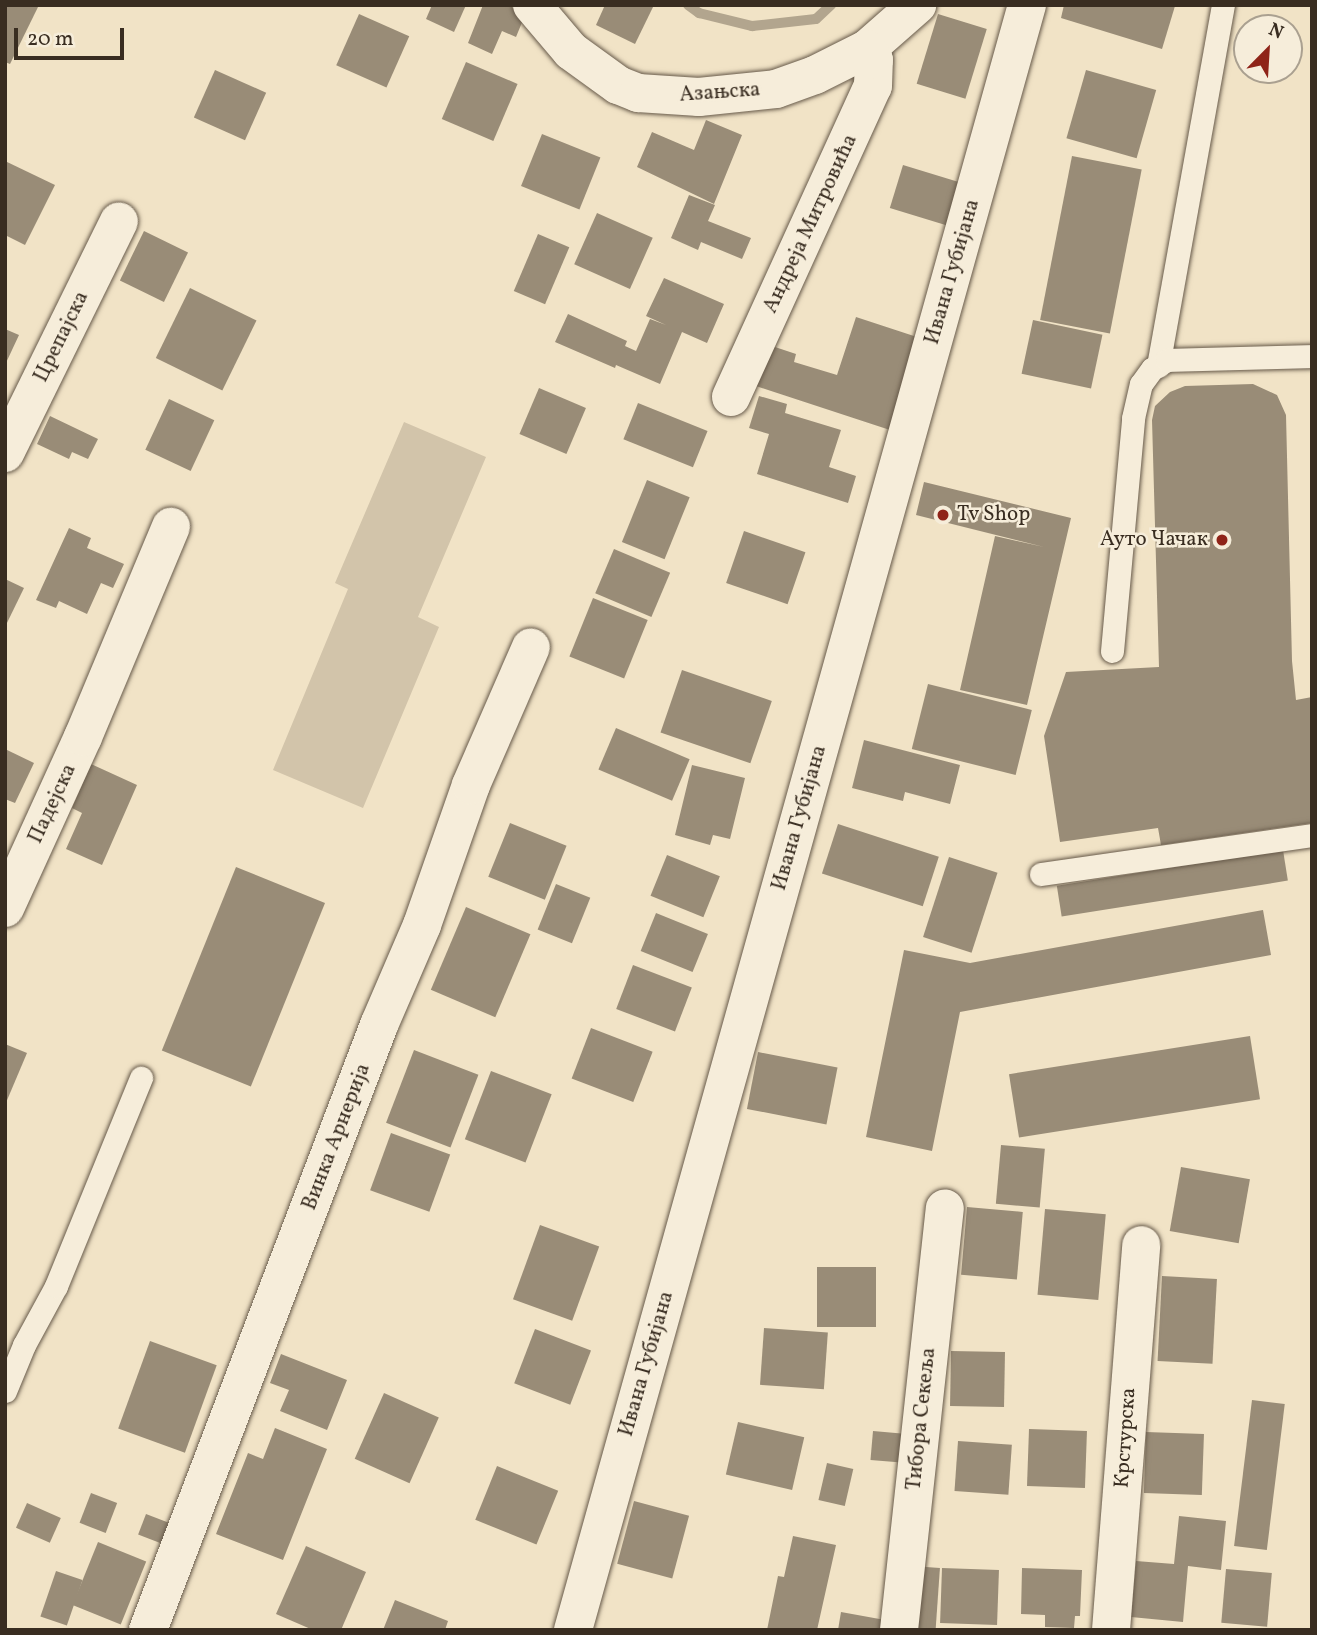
<!DOCTYPE html>
<html>
<head>
<meta charset="utf-8">
<style>
  body { margin:0 }
  #map { position:relative; width:1317px; height:1635px; overflow:hidden; background:#f1e3c6; font-family:Vollkorn,serif }
  div>[style] { position:absolute }
  .green>* { inset:0; background:#d2c4aa }
  .stream>* { height:10px; margin:-5px; padding:0 5px; transform-origin:5px; border-radius:5px; background:#b2a58e }
  .building>* { inset:0; background:#998c77; transform-origin:0 0 }
  .roads { filter:drop-shadow(0 0 2px #675a4a) drop-shadow(0 0 2px #675a4a) }
  .lane>* { height:23px; margin:-11.5px; padding:0 11.5px; transform-origin:11.5px; border-radius:11.5px; background:#f6edda }
  .street>* { height:38px; margin:-19px; padding:0 19px; transform-origin:19px; border-radius:19px; background:#f6edda }
  .dots>* { width:19px; height:19px; translate:-50% -50%; box-sizing:border-box; border:4px solid #f6edda; border-radius:50% }
  span { translate:-50% -50%; white-space:nowrap; text-align:center; line-height:1.15; -webkit-text-stroke:5px #f6edda; paint-order:stroke }
  .street-label { font-size:21px; color:#392d21 }
  .poi-label { font-size:21px; color:#392d21 }
  .left { translate:0 -50%; text-align:left }
  .right { translate:-100% -50%; text-align:right }
  .frame { position:absolute; inset:0; border:7px solid #392d21; pointer-events:none }
  .north { position:absolute; left:1233px; top:14px; width:70px; height:70px; box-sizing:border-box; background:#f6edda; border:2px solid #aaa090; border-radius:50%; rotate:24deg; font-size:19px; font-weight:700; line-height:28px; text-align:center; color:#392d21 }
  .north::after { content:''; display:block; margin:auto; width:24px; height:32px; background:#8f2418; clip-path:polygon(50% 0,100% 100%,50% 72%,0 100%) }
  .scale { position:absolute; left:14px; top:28px; width:110px; height:32px; box-sizing:border-box; border:4px solid #392d21; border-top:0; padding-left:9px; font-size:21px; line-height:24px; white-space:nowrap; color:#392d21; -webkit-text-stroke:5px #f6edda; paint-order:stroke }
</style>
</head>
<body>
<div id="map">
  <div class="green">
    <div style="clip-path:polygon(404px 422px,486px 457px,418px 617px,439px 627px,363px 808px,273px 770px,348px 589px,335px 583px)"></div>
  </div>
  <div class="stream">
    <div style="left:688px;top:5px;width:14px;rotate:36deg"></div>
    <div style="left:699px;top:13px;width:55px;rotate:13.8deg"></div>
    <div style="left:752px;top:26px;width:64px;rotate:-6.2deg"></div>
    <div style="left:816px;top:19px;width:21px;rotate:-43deg"></div>
  </div>
  <div class="building">
    <div style="clip-path:polygon(5px 5px,39px 5px,10px 64px,5px 62px)"></div>
    <div style="clip-path:polygon(432px 5px,466px 5px,454px 32px,426px 19px)"></div>
    <div style="clip-path:polygon(483px 5px,510px 5px,523px 20px,516px 37px,502px 31px,492px 54px,468px 43px)"></div>
    <div style="clip-path:polygon(605px 5px,654px 5px,635px 44px,596px 25px)"></div>
    <div style="clip-path:polygon(1064px 5px,1173px 5px,1175px 6px,1162px 49px,1061px 18px)"></div>
    <div style="left:359px;top:14px;width:55px;height:56px;rotate:24deg"></div>
    <div style="left:938px;top:14px;width:51px;height:73px;rotate:17deg"></div>
    <div style="left:466px;top:62px;width:56px;height:62px;rotate:23deg"></div>
    <div style="left:215px;top:70px;width:56px;height:52px;rotate:24deg"></div>
    <div style="left:1086px;top:70px;width:73px;height:71px;rotate:16deg"></div>
    <div style="clip-path:polygon(706px 120px,742px 135px,714px 204px,637px 167px,652px 132px,694px 150px)"></div>
    <div style="left:542px;top:134px;width:63px;height:56px;rotate:22deg"></div>
    <div style="left:1072px;top:156px;width:71px;height:167px;rotate:11deg"></div>
    <div style="clip-path:polygon(5px 161px,55px 185px,25px 245px,5px 235px)"></div>
    <div style="left:903px;top:165px;width:59px;height:45px;rotate:17deg"></div>
    <div style="clip-path:polygon(689px 195px,715px 205px,708px 221px,751px 238px,742px 259px,701px 242px,698px 250px,671px 238px)"></div>
    <div style="left:597px;top:213px;width:61px;height:56px;rotate:24deg"></div>
    <div style="left:144px;top:231px;width:49px;height:55px;rotate:26deg"></div>
    <div style="left:538px;top:234px;width:34px;height:62px;rotate:23deg"></div>
    <div style="clip-path:polygon(664px 278px,724px 304px,707px 343px,682px 332px,660px 384px,616px 365px,615px 368px,555px 342px,568px 314px,627px 341px,625px 346px,636px 351px,650px 319px,666px 325px,646px 316px)"></div>
    <div style="left:190px;top:288px;width:74px;height:78px;rotate:26deg"></div>
    <div style="clip-path:polygon(856px 317px,923px 339px,893px 431px,756px 386px,769px 345px,796px 354px,794px 362px,837px 375px)"></div>
    <div style="left:1033px;top:320px;width:71px;height:55px;rotate:12deg"></div>
    <div style="clip-path:polygon(5px 329px,19px 335px,5px 365px)"></div>
    <div style="clip-path:polygon(1253px 384px,1277px 395px,1286px 415px,1292px 661px,1296px 700px,1312px 697px,1312px 823px,1161px 845px,1158px 828px,1060px 842px,1044px 736px,1066px 672px,1159px 667px,1152px 420px,1155px 406px,1170px 392px,1185px 386px)"></div>
    <div style="left:539px;top:388px;width:51px;height:50px;rotate:23deg"></div>
    <div style="clip-path:polygon(759px 396px,787px 404px,785px 413px,841px 430px,829px 467px,856px 476px,848px 503px,757px 474px,769px 434px,749px 428px)"></div>
    <div style="left:169px;top:399px;width:50px;height:56px;rotate:25deg"></div>
    <div style="left:638px;top:403px;width:75px;height:39px;rotate:22deg"></div>
    <div style="clip-path:polygon(50px 416px,98px 439px,88px 459px,72px 452px,69px 459px,37px 444px)"></div>
    <div style="left:647px;top:480px;width:46px;height:67px;rotate:22deg"></div>
    <div style="clip-path:polygon(924px 482px,1071px 518px,1027px 705px,960px 690px,995px 536px,1044px 547px,916px 515px)"></div>
    <div style="clip-path:polygon(69px 528px,91px 538px,87px 548px,124px 564px,113px 588px,101px 583px,87px 614px,59px 601px,56px 608px,36px 600px)"></div>
    <div style="left:744px;top:531px;width:65px;height:55px;rotate:19deg"></div>
    <div style="left:614px;top:549px;width:61px;height:48px;rotate:23deg"></div>
    <div style="clip-path:polygon(5px 579px,24px 588px,5px 627px)"></div>
    <div style="left:593px;top:598px;width:59px;height:63px;rotate:22deg"></div>
    <div style="left:682px;top:670px;width:95px;height:66px;rotate:19deg"></div>
    <div style="left:928px;top:684px;width:107px;height:67px;rotate:14deg"></div>
    <div style="left:616px;top:728px;width:80px;height:45px;rotate:23deg"></div>
    <div style="clip-path:polygon(864px 740px,960px 765px,950px 804px,905px 792px,903px 801px,852px 788px)"></div>
    <div style="clip-path:polygon(5px 749px,34px 763px,15px 803px,5px 799px)"></div>
    <div style="clip-path:polygon(91px 764px,137px 785px,102px 865px,66px 849px,82px 813px,72px 808px)"></div>
    <div style="clip-path:polygon(692px 765px,745px 778px,730px 839px,713px 835px,710px 845px,675px 835px)"></div>
    <div style="left:510px;top:823px;width:61px;height:58px;rotate:22deg"></div>
    <div style="left:838px;top:824px;width:106px;height:52px;rotate:18deg"></div>
    <div style="left:1283px;top:850px;width:31px;height:229px;rotate:81deg"></div>
    <div style="left:667px;top:855px;width:57px;height:44px;rotate:22deg"></div>
    <div style="left:949px;top:857px;width:51px;height:84px;rotate:18deg"></div>
    <div style="left:236px;top:867px;width:96px;height:198px;rotate:22deg"></div>
    <div style="left:556px;top:884px;width:37px;height:49px;rotate:22deg"></div>
    <div style="left:466px;top:907px;width:70px;height:90px;rotate:23deg"></div>
    <div style="clip-path:polygon(1263px 910px,1271px 955px,960px 1012px,932px 1151px,866px 1137px,904px 950px,970px 963px)"></div>
    <div style="left:656px;top:913px;width:56px;height:41px;rotate:22deg"></div>
    <div style="left:633px;top:965px;width:63px;height:47px;rotate:21deg"></div>
    <div style="left:591px;top:1028px;width:66px;height:54px;rotate:21deg"></div>
    <div style="left:1250px;top:1036px;width:64px;height:244px;rotate:81deg"></div>
    <div style="clip-path:polygon(5px 1044px,27px 1053px,5px 1105px)"></div>
    <div style="left:414px;top:1050px;width:69px;height:78px;rotate:21deg"></div>
    <div style="left:758px;top:1052px;width:81px;height:58px;rotate:11deg"></div>
    <div style="left:491px;top:1071px;width:65px;height:73px;rotate:21deg"></div>
    <div style="left:391px;top:1133px;width:63px;height:61px;rotate:20deg"></div>
    <div style="left:1001px;top:1145px;width:44px;height:59px;rotate:5deg"></div>
    <div style="left:1181px;top:1167px;width:70px;height:65px;rotate:10deg"></div>
    <div style="left:967px;top:1207px;width:56px;height:68px;rotate:5deg"></div>
    <div style="left:1045px;top:1209px;width:61px;height:86px;rotate:5deg"></div>
    <div style="left:540px;top:1225px;width:63px;height:79px;rotate:20deg"></div>
    <div style="left:817px;top:1267px;width:59px;height:60px"></div>
    <div style="left:1162px;top:1276px;width:55px;height:85px;rotate:3deg"></div>
    <div style="left:764px;top:1328px;width:64px;height:57px;rotate:4deg"></div>
    <div style="left:535px;top:1329px;width:60px;height:58px;rotate:21deg"></div>
    <div style="left:150px;top:1341px;width:71px;height:93px;rotate:20deg"></div>
    <div style="left:951px;top:1351px;width:54px;height:55px;rotate:1deg"></div>
    <div style="clip-path:polygon(281px 1354px,347px 1380px,327px 1430px,280px 1411px,289px 1390px,270px 1383px)"></div>
    <div style="left:384px;top:1393px;width:60px;height:72px;rotate:24deg"></div>
    <div style="left:1252px;top:1400px;width:33px;height:147px;rotate:7deg"></div>
    <div style="left:738px;top:1422px;width:68px;height:54px;rotate:13deg"></div>
    <div style="clip-path:polygon(275px 1428px,327px 1449px,283px 1560px,216px 1534px,248px 1453px,263px 1459px)"></div>
    <div style="left:1029px;top:1429px;width:58px;height:57px;rotate:2deg"></div>
    <div style="left:873px;top:1431px;width:34px;height:29px;rotate:5deg"></div>
    <div style="left:1146px;top:1432px;width:58px;height:61px;rotate:2deg"></div>
    <div style="left:958px;top:1441px;width:54px;height:50px;rotate:4deg"></div>
    <div style="left:827px;top:1463px;width:27px;height:38px;rotate:13deg"></div>
    <div style="left:497px;top:1466px;width:66px;height:58px;rotate:22deg"></div>
    <div style="left:91px;top:1493px;width:28px;height:32px;rotate:21deg"></div>
    <div style="left:634px;top:1501px;width:57px;height:65px;rotate:15deg"></div>
    <div style="left:27px;top:1503px;width:37px;height:27px;rotate:24deg"></div>
    <div style="left:146px;top:1514px;width:34px;height:22px;rotate:21deg"></div>
    <div style="clip-path:polygon(1179px 1516px,1226px 1521px,1221px 1570px,1188px 1566px,1183px 1622px,1131px 1617px,1136px 1561px,1174px 1564px)"></div>
    <div style="clip-path:polygon(793px 1536px,836px 1545px,817px 1630px,767px 1630px,778px 1576px,784px 1577px)"></div>
    <div style="left:98px;top:1542px;width:52px;height:68px;rotate:22deg"></div>
    <div style="clip-path:polygon(306px 1546px,366px 1572px,341px 1630px,313px 1630px,276px 1614px)"></div>
    <div style="left:912px;top:1566px;width:28px;height:64px;rotate:4deg"></div>
    <div style="left:942px;top:1568px;width:57px;height:55px;rotate:2deg"></div>
    <div style="clip-path:polygon(1022px 1568px,1082px 1570px,1080px 1616px,1075px 1616px,1074px 1628px,1045px 1627px,1045px 1615px,1021px 1614px)"></div>
    <div style="left:1226px;top:1569px;width:46px;height:54px;rotate:5deg"></div>
    <div style="left:56px;top:1571px;width:28px;height:48px;rotate:19deg"></div>
    <div style="clip-path:polygon(395px 1600px,448px 1621px,445px 1630px,383px 1630px)"></div>
    <div style="clip-path:polygon(841px 1612px,885px 1620px,883px 1630px,838px 1630px)"></div>
  </div>
  <div class="roads">
    <div class="lane">
      <div style="left:1158px;top:366px;width:367px;rotate:-79.8deg"></div>
      <div style="left:1112px;top:651px;width:234px;rotate:-84.8deg"></div>
      <div style="left:1133px;top:418px;width:35px;rotate:-77deg"></div>
      <div style="left:1141px;top:384px;width:19px;rotate:-54deg"></div>
      <div style="left:1152px;top:369px;width:17px;rotate:-31deg"></div>
      <div style="left:1167px;top:360px;width:145px;rotate:-1.6deg"></div>
      <div style="left:1041px;top:874px;width:274px;rotate:-8.2deg"></div>
      <div style="left:5px;top:1391px;width:50px;rotate:-67.6deg"></div>
      <div style="left:24px;top:1345px;width:67px;rotate:-61.5deg"></div>
      <div style="left:56px;top:1286px;width:225px;rotate:-67.8deg"></div>
    </div>
    <div class="street">
      <div style="left:532px;top:5px;width:60px;rotate:49.7deg"></div>
      <div style="left:571px;top:51px;width:58px;rotate:35.9deg"></div>
      <div style="left:618px;top:85px;width:22px;rotate:22deg"></div>
      <div style="left:638px;top:93px;width:61px;rotate:3.8deg"></div>
      <div style="left:699px;top:97px;width:77px;rotate:-5.9deg"></div>
      <div style="left:776px;top:89px;width:41px;rotate:-19.7deg"></div>
      <div style="left:815px;top:75px;width:58px;rotate:-26.6deg"></div>
      <div style="left:867px;top:49px;width:67px;rotate:-41.3deg"></div>
      <div style="left:731px;top:397px;width:342px;rotate:-65.5deg"></div>
      <div style="left:873px;top:86px;width:26px;rotate:-88deg"></div>
      <div style="left:874px;top:60px;width:13px;rotate:-122deg"></div>
      <div style="left:5px;top:453px;width:258px;rotate:-63.8deg"></div>
      <div style="left:5px;top:908px;width:188px;rotate:-65.5deg"></div>
      <div style="left:83px;top:737px;width:228px;rotate:-67.3deg"></div>
      <div style="left:148px;top:1630px;width:648px;rotate:-69.1deg"></div>
      <div style="left:379px;top:1025px;width:109px;rotate:-66.7deg"></div>
      <div style="left:422px;top:925px;width:148px;rotate:-70.7deg"></div>
      <div style="left:471px;top:785px;width:150px;rotate:-66.5deg"></div>
      <div style="left:573px;top:1630px;width:1687px;rotate:-74.39deg"></div>
      <div style="left:899px;top:1630px;width:424px;rotate:-83.8deg"></div>
      <div style="left:1111px;top:1630px;width:386px;rotate:-85.5deg"></div>
    </div>
  </div>
  <div class="dots">
    <div style="left:943px;top:515px;background:#8f2418"></div>
    <div style="left:1222px;top:540px;background:#8f2418"></div>
  </div>
  <div class="street-label">
    <span style="left:720px;top:93px;rotate:-4deg">Азањска</span>
    <span style="left:811px;top:224px;rotate:-65deg">Андреја Митровића</span>
    <span style="left:953px;top:272px;rotate:-74deg">Ивана Губијана</span>
    <span style="left:62px;top:337px;rotate:-64deg">Црепајска</span>
    <span style="left:53px;top:804px;rotate:-65deg">Падејска</span>
    <span style="left:800px;top:818px;rotate:-74deg">Ивана Губијана</span>
    <span style="left:337px;top:1137px;rotate:-69deg">Винка Арнерија</span>
    <span style="left:647px;top:1364px;rotate:-74deg">Ивана Губијана</span>
    <span style="left:922px;top:1419px;rotate:-84deg">Тибора Секеља</span>
    <span style="left:1126px;top:1438px;rotate:-86deg">Крстурска</span>
  </div>
  <div class="poi-label">
    <span class="left" style="left:957px;top:515px">Tv Shop</span>
    <span class="right" style="left:1208px;top:540px">Ауто Чачак</span>
  </div>
  <div class="frame"></div>
  <div class="north">N</div>
  <div class="scale">20 m</div>
</div>
</body>
</html>
